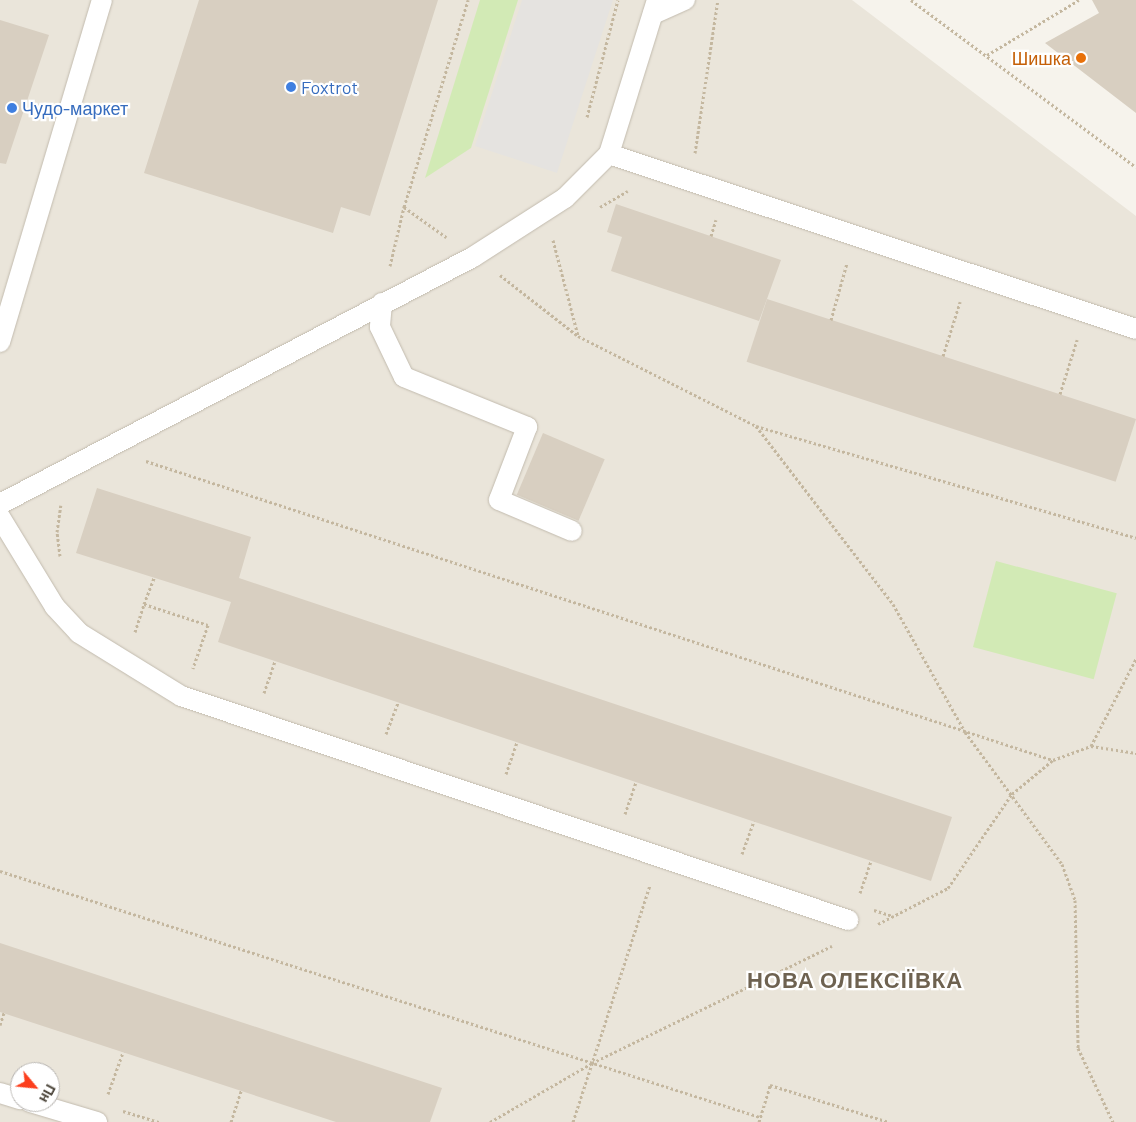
<!DOCTYPE html>
<html>
<head>
<meta charset="utf-8">
<style>
  body { margin:0 }
  #map { position:relative; width:1136px; height:1122px; overflow:hidden; background:#f6f3ec; font-family:Barlow,sans-serif }
  div>[style] { position:absolute }
  .residential>* { inset:0; background:#eae5da }
  .green>* { inset:0; background:#d2eab5; transform-origin:0 0 }
  .parking>* { inset:0; background:#e5e3e0 }
  .building>* { inset:0; background:#d8cfc1; transform-origin:0 0 }
  .path>* { height:3px; margin-top:-1.5px; transform-origin:0; background:repeating-linear-gradient(90deg,#c4b79f 0 2.5px,transparent 0 5px) }
  .roads { filter:drop-shadow(0 0 1px #c2bbae) drop-shadow(0 0 1px #c2bbae) }
  .service>* { height:20px; margin:-10px; padding:0 10px; transform-origin:10px; border-radius:10px; background:#fff }
  .dots>* { width:14px; height:14px; translate:-50% -50%; box-sizing:border-box; border:2px solid #fff; border-radius:50% }
  span { translate:-50% -50%; white-space:nowrap; text-align:center; line-height:1.15; -webkit-text-stroke:4.5px #fff; paint-order:stroke }
  .food-label { font-size:18px; color:#c56008 }
  .right { translate:-100% -50%; text-align:right }
  .shop-label { font-size:18px; color:#366cbe }
  .left { translate:0 -50%; text-align:left }
  .district-label { font-size:22px; color:#6e6250; font-weight:700; letter-spacing:1px }
  .north { position:absolute; left:10px; top:1062px; width:50px; height:50px; box-sizing:border-box; background:#fff; border:1px solid #b7b4b0; border-radius:50%; rotate:118deg; font-size:14px; font-weight:700; line-height:20px; text-align:center; color:#4b4439 }
  .north::after { content:''; display:block; margin:auto; width:18px; height:22px; background:#fc3f1d; clip-path:polygon(50% 0,100% 100%,50% 72%,0 100%) }
</style>
</head>
<body>
<div id="map">
  <div class="residential">
    <div style="clip-path:polygon(evenodd,0 0,852px 0,1136px 216px,1136px 1122px,0 1122px,0 0,20px 1072px,50px 1072px,50px 1102px,20px 1102px,20px 1072px)"></div>
  </div>
  <div class="green">
    <div style="clip-path:polygon(480px 0,518px 0,471px 148px,425px 178px)"></div>
    <div style="left:996px;top:561px;width:125px;height:89px;rotate:15deg"></div>
  </div>
  <div class="parking">
    <div style="clip-path:polygon(522px 0,613px 0,557px 173px,475px 146px)"></div>
  </div>
  <div class="building">
    <div style="clip-path:polygon(199px 0,438px 0,370px 216px,341px 207px,333px 233px,144px 173px)"></div>
    <div style="clip-path:polygon(1092px 0,1136px 0,1136px 113px,1045px 43px,1099px 13px)"></div>
    <div style="clip-path:polygon(0 20px,49px 35px,6px 164px,0 163px)"></div>
    <div style="clip-path:polygon(616px 204px,781px 260px,759px 321px,611px 271px,622px 237px,607px 232px)"></div>
    <div style="left:767px;top:299px;width:388px;height:66px;rotate:18deg"></div>
    <div style="left:543px;top:433px;width:67px;height:67px;rotate:23deg"></div>
    <div style="clip-path:polygon(97px 488px,251px 537px,239px 578px,952px 817px,931px 881px,218px 642px,231px 602px,76px 553px)"></div>
    <div style="clip-path:polygon(0 943px,442px 1088px,430px 1122px,336px 1122px,0 1012px)"></div>
  </div>
  <div class="path">
    <div style="left:911px;top:0;width:280px;rotate:36.6deg"></div>
    <div style="left:987px;top:55px;width:107px;rotate:-30.9deg"></div>
    <div style="left:587px;top:117px;width:121px;rotate:-75.2deg"></div>
    <div style="left:695px;top:153px;width:155px;rotate:-81.5deg"></div>
    <div style="left:404px;top:207px;width:52px;rotate:35.5deg"></div>
    <div style="left:600px;top:207px;width:32px;rotate:-30deg"></div>
    <div style="left:711px;top:236px;width:17px;rotate:-73deg"></div>
    <div style="left:553px;top:240px;width:98px;rotate:75.3deg"></div>
    <div style="left:390px;top:266px;width:61px;rotate:-76.7deg"></div>
    <div style="left:404px;top:207px;width:217px;rotate:-72.8deg"></div>
    <div style="left:500px;top:275px;width:99px;rotate:38deg"></div>
    <div style="left:578px;top:336px;width:199px;rotate:26.8deg"></div>
    <div style="left:756px;top:426px;width:396px;rotate:16.4deg"></div>
    <div style="left:831px;top:320px;width:59px;rotate:-74.3deg"></div>
    <div style="left:943px;top:356px;width:57px;rotate:-72.5deg"></div>
    <div style="left:1060px;top:394px;width:57px;rotate:-72.5deg"></div>
    <div style="left:756px;top:426px;width:225px;rotate:52.4deg"></div>
    <div style="left:893px;top:604px;width:147px;rotate:60.6deg"></div>
    <div style="left:965px;top:732px;width:164px;rotate:53.7deg"></div>
    <div style="left:1062px;top:864px;width:38px;rotate:70deg"></div>
    <div style="left:1075px;top:900px;width:148px;rotate:88.8deg"></div>
    <div style="left:1078px;top:1048px;width:82px;rotate:64.7deg"></div>
    <div style="left:146px;top:461px;width:955px;rotate:18.25deg"></div>
    <div style="left:60px;top:556px;width:24px;rotate:-97deg"></div>
    <div style="left:57px;top:532px;width:27px;rotate:-82deg"></div>
    <div style="left:144px;top:604px;width:28px;rotate:-69deg"></div>
    <div style="left:135px;top:632px;width:29px;rotate:-72deg"></div>
    <div style="left:144px;top:604px;width:67px;rotate:18.2deg"></div>
    <div style="left:208px;top:625px;width:46px;rotate:109.2deg"></div>
    <div style="left:264px;top:693px;width:34px;rotate:-71deg"></div>
    <div style="left:386px;top:734px;width:34px;rotate:-69deg"></div>
    <div style="left:1091px;top:746px;width:46px;rotate:8.8deg"></div>
    <div style="left:506px;top:774px;width:34px;rotate:-71deg"></div>
    <div style="left:625px;top:814px;width:34px;rotate:-71deg"></div>
    <div style="left:742px;top:854px;width:35px;rotate:-70deg"></div>
    <div style="left:0;top:871px;width:799px;rotate:17.94deg"></div>
    <div style="left:860px;top:893px;width:34px;rotate:-71deg"></div>
    <div style="left:874px;top:910px;width:20px;rotate:18deg"></div>
    <div style="left:878px;top:924px;width:79px;rotate:-27.2deg"></div>
    <div style="left:948px;top:888px;width:114px;rotate:-55.8deg"></div>
    <div style="left:1012px;top:794px;width:53px;rotate:-39.7deg"></div>
    <div style="left:1053px;top:760px;width:40px;rotate:-20.2deg"></div>
    <div style="left:1091px;top:746px;width:98px;rotate:-62.7deg"></div>
    <div style="left:0;top:1025px;width:13px;rotate:-72deg"></div>
    <div style="left:108px;top:1094px;width:45px;rotate:-70.3deg"></div>
    <div style="left:123px;top:1111px;width:38px;rotate:17deg"></div>
    <div style="left:231px;top:1122px;width:33px;rotate:-72deg"></div>
    <div style="left:490px;top:1122px;width:118px;rotate:-30deg"></div>
    <div style="left:592px;top:1063px;width:267px;rotate:-26deg"></div>
    <div style="left:573px;top:1122px;width:249px;rotate:-72deg"></div>
    <div style="left:759px;top:1122px;width:39px;rotate:-73deg"></div>
    <div style="left:770px;top:1085px;width:125px;rotate:17.3deg"></div>
  </div>
  <div class="roads">
    <div class="service">
      <div style="left:653px;top:14px;width:35px;rotate:-24deg"></div>
      <div style="left:609px;top:154px;width:555px;rotate:18.37deg"></div>
      <div style="left:382px;top:303px;width:24px;rotate:95deg"></div>
      <div style="left:380px;top:327px;width:55px;rotate:64.4deg"></div>
      <div style="left:404px;top:377px;width:133px;rotate:22.1deg"></div>
      <div style="left:527px;top:427px;width:78px;rotate:111deg"></div>
      <div style="left:499px;top:500px;width:79px;rotate:23deg"></div>
      <div style="left:0;top:342px;width:357px;rotate:-73.4deg"></div>
      <div style="left:0;top:504px;width:534px;rotate:-27.57deg"></div>
      <div style="left:473px;top:257px;width:109px;rotate:-32.7deg"></div>
      <div style="left:565px;top:198px;width:62px;rotate:-45deg"></div>
      <div style="left:609px;top:154px;width:161px;rotate:-72.7deg"></div>
      <div style="left:0;top:517px;width:105px;rotate:58.6deg"></div>
      <div style="left:55px;top:607px;width:35px;rotate:47deg"></div>
      <div style="left:79px;top:633px;width:120px;rotate:31.7deg"></div>
      <div style="left:181px;top:696px;width:704px;rotate:18.56deg"></div>
      <div style="left:0;top:1093px;width:21px;rotate:17deg"></div>
      <div style="left:30px;top:1102px;width:70px;rotate:16.6deg"></div>
    </div>
  </div>
  <div class="dots">
    <div style="left:1081px;top:58px;background:#e8710a"></div>
    <div style="left:291px;top:87px;background:#3f7fe0"></div>
    <div style="left:12px;top:108px;background:#3f7fe0"></div>
  </div>
  <div class="food-label">
    <span class="right" style="left:1071px;top:58px">Шишка</span>
  </div>
  <div class="shop-label">
    <span class="left" style="left:301px;top:87px">Foxtrot</span>
    <span class="left" style="left:22px;top:108px">Чудо-маркет</span>
  </div>
  <div class="district-label">
    <span style="left:855px;top:980px">НОВА ОЛЕКСІЇВКА</span>
  </div>
  <div class="north">Пн</div>
</div>
</body>
</html>
